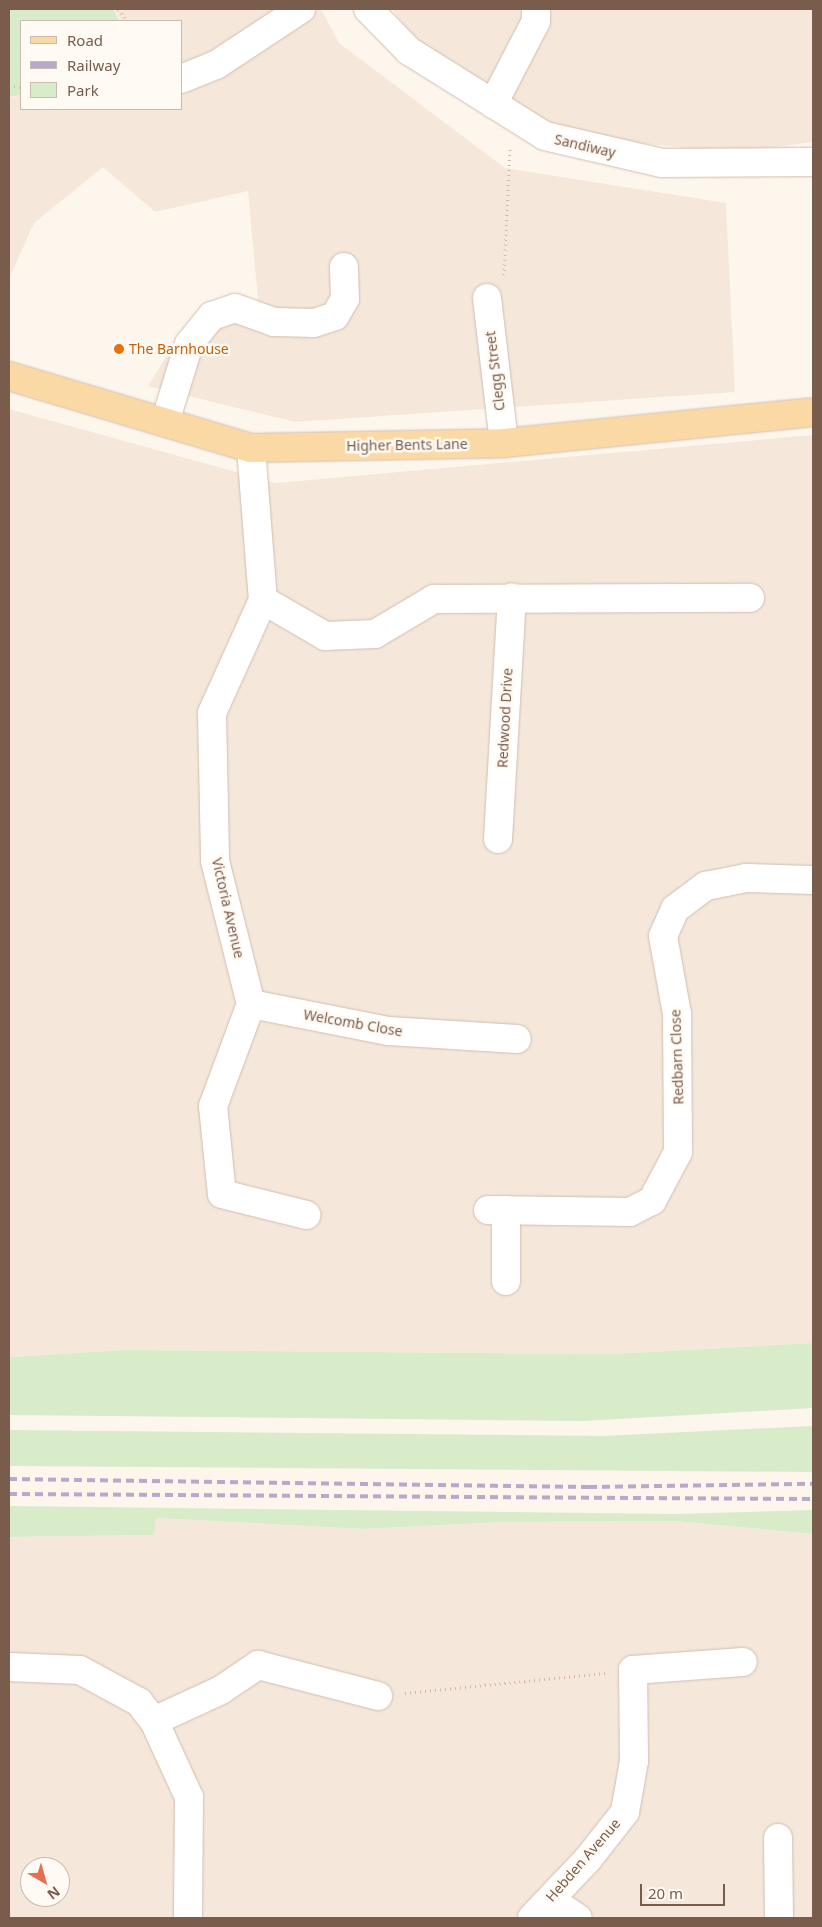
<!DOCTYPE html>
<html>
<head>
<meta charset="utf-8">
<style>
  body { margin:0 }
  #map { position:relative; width:822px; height:1927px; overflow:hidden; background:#fdf6ec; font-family:"Noto Sans",sans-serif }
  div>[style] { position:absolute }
  .residential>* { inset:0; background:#f5e8da }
  .green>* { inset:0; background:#d8ecc9 }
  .path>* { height:3px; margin-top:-1.5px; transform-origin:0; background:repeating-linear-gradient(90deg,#d9b8a5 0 1px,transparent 0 5px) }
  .roads { filter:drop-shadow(0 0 1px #d1beb0) drop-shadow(0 0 1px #d1beb0) }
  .minor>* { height:28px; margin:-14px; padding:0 14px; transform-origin:14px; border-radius:14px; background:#fff }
  .major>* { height:28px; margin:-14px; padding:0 14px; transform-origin:14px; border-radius:14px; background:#fbd9a5 }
  .rail>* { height:4px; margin-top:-2px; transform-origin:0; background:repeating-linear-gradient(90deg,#b9a8c9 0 8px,transparent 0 13px) }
  .dots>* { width:14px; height:14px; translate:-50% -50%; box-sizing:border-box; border:2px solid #fffaf3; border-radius:50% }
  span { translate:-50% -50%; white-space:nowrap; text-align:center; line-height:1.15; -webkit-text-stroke:5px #fffaf3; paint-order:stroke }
  .street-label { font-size:14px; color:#7a5c4d }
  .food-label { font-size:14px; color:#c56008 }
  .left { translate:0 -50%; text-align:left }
  .frame { position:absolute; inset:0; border:10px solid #7a5c4d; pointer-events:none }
  .legend { position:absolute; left:20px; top:20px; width:162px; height:90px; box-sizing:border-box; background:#fffaf3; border:1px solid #cabbb1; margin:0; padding:6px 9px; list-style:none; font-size:15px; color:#7a5c4d }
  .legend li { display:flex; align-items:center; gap:10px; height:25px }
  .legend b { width:25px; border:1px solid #cabbb1 }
  .north { position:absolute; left:20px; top:1857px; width:50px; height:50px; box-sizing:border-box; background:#fffaf3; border:1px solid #cabbb1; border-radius:50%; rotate:142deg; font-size:14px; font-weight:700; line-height:20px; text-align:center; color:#7a5c4d }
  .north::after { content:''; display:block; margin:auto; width:18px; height:22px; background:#e76f51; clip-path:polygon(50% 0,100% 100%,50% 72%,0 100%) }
  .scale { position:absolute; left:640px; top:1884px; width:85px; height:22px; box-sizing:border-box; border:2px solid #7a5c4d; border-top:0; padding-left:6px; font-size:15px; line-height:18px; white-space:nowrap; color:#7a5c4d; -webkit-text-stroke:4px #fffaf3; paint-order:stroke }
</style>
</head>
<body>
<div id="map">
  <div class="residential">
    <div style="clip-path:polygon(114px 9px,321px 9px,339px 43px,505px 168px,726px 203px,735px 392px,295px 422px,148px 386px,187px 323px,258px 300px,248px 191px,155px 212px,103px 167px,34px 223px,9px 279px,9px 98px,21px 95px,21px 109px,181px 109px,181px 21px,121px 21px)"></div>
    <div style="clip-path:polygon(392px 9px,813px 9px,813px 142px,731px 153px,566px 135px,415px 41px)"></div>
    <div style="clip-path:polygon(9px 409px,276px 483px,813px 435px,813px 1343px,613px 1354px,125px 1350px,9px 1357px)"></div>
    <div style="clip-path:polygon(evenodd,155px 1518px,364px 1529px,504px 1522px,676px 1521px,813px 1534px,813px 1918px,9px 1918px,9px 1537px,154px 1535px,155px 1518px,30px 1867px,60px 1867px,60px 1897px,30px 1897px,30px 1867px)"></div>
  </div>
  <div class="green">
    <div style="clip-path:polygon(9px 9px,113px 9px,120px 21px,21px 21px,21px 95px,9px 97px)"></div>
    <div style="clip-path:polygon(813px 1343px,813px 1408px,584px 1421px,9px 1415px,9px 1357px,125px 1350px,613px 1354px)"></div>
    <div style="clip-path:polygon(813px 1426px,813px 1472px,9px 1466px,9px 1430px,602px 1436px)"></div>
    <div style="clip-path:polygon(9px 1506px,675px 1514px,813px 1510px,813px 1534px,676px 1521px,504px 1522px,364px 1529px,156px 1518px,154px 1535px,9px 1537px)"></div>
  </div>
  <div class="path">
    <div style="left:118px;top:9px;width:15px;rotate:53deg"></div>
    <div style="left:9px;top:85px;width:12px;rotate:14deg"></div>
    <div style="left:504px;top:275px;width:128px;rotate:-87.3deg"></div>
    <div style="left:405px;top:1693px;width:201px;rotate:-5.7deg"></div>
  </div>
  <div class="roads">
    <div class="minor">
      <div style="left:368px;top:9px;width:59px;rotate:45.7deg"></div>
      <div style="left:409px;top:51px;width:160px;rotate:32deg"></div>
      <div style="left:545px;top:136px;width:120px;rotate:13deg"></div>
      <div style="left:662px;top:163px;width:151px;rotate:-0.4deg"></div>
      <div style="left:181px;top:79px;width:38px;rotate:-22deg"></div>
      <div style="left:216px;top:65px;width:102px;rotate:-33.4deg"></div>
      <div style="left:493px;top:104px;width:93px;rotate:-62.6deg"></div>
      <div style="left:536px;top:21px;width:12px;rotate:-90deg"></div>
      <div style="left:487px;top:298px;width:146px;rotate:83.3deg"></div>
      <div style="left:165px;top:422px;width:82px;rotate:-72.9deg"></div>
      <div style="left:189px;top:344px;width:36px;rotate:-51deg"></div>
      <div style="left:212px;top:316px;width:24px;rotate:-19deg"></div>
      <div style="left:235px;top:308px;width:41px;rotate:19.7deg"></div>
      <div style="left:274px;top:322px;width:40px;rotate:1.4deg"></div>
      <div style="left:314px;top:323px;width:22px;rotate:-18deg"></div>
      <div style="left:335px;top:316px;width:20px;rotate:-60deg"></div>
      <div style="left:345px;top:299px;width:32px;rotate:-92deg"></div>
      <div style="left:251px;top:448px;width:152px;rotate:85.5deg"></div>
      <div style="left:263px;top:600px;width:124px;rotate:114.3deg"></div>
      <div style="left:212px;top:713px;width:148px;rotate:88.8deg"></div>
      <div style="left:215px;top:861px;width:147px;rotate:75.9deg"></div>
      <div style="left:251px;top:1004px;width:109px;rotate:110.4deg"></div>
      <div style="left:213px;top:1106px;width:88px;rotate:84.2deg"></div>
      <div style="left:222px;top:1194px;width:87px;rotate:14deg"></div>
      <div style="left:263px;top:600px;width:72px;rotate:30.1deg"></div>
      <div style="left:325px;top:636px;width:50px;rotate:-2.3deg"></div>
      <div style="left:375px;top:634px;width:69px;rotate:-30.7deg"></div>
      <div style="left:434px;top:599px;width:316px;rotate:-0.2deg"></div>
      <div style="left:498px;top:839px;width:242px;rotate:-86.7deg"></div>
      <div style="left:251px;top:1004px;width:141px;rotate:11.1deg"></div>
      <div style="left:389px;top:1031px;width:128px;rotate:3.6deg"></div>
      <div style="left:488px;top:1210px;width:142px;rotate:0.8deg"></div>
      <div style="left:630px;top:1212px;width:25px;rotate:-27deg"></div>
      <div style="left:652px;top:1201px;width:55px;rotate:-62deg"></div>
      <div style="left:678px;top:1152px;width:138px;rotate:-90.4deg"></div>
      <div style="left:677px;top:1014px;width:79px;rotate:-100.2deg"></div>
      <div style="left:663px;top:936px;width:30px;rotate:-66deg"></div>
      <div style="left:675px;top:909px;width:39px;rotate:-37deg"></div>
      <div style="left:706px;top:886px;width:41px;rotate:-11.3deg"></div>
      <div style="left:746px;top:878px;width:67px;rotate:1.7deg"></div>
      <div style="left:506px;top:1281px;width:71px;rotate:-90deg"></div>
      <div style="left:9px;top:1667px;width:71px;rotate:2.4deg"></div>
      <div style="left:80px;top:1670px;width:67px;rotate:28.5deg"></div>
      <div style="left:139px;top:1702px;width:24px;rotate:52deg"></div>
      <div style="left:154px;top:1721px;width:84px;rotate:65.3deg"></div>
      <div style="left:189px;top:1797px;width:121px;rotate:90.5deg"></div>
      <div style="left:154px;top:1721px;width:74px;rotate:-24.8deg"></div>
      <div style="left:221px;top:1690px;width:45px;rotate:-34deg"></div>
      <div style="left:258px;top:1665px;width:124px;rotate:14.5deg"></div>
      <div style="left:778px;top:1838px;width:80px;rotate:89.3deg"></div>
      <div style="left:550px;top:1900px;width:33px;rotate:33deg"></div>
      <div style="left:532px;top:1918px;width:81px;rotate:-46.5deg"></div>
      <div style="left:588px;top:1859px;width:60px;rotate:-51.8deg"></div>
      <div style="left:625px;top:1812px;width:52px;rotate:-80deg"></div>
      <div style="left:634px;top:1761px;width:91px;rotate:-90.6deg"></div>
      <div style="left:633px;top:1670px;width:110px;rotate:-4.2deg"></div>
    </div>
    <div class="major">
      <div style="left:9px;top:376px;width:252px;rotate:16.6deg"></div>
      <div style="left:251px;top:448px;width:253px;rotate:-1.1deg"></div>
      <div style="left:504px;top:443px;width:311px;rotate:-5.7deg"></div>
    </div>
  </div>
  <div class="rail">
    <div style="left:9px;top:1479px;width:580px;rotate:0.79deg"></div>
    <div style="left:589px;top:1487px;width:224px;rotate:-0.8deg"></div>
    <div style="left:9px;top:1494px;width:804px;rotate:0.36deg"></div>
  </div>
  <div class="dots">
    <div style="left:119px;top:349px;background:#e8710a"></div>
  </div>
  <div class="street-label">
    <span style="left:585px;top:146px;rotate:13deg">Sandiway</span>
    <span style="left:495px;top:371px;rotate:-97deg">Clegg Street</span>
    <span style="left:407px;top:445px;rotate:-1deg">Higher Bents Lane</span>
    <span style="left:505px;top:718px;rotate:-87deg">Redwood Drive</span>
    <span style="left:228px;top:908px;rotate:77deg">Victoria Avenue</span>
    <span style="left:353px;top:1023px;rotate:10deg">Welcomb Close</span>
    <span style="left:677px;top:1057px;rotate:-92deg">Redbarn Close</span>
    <span style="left:583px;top:1860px;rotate:-49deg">Hebden Avenue</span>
  </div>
  <div class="food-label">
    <span class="left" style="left:129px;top:349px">The Barnhouse</span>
  </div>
  <div class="frame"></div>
  <ul class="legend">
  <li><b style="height:6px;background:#fbd9a5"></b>Road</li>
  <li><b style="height:6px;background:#b9a8c9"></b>Railway</li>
  <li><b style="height:14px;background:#d8ecc9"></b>Park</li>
  </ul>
  <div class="north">N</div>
  <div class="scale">20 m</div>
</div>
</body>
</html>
